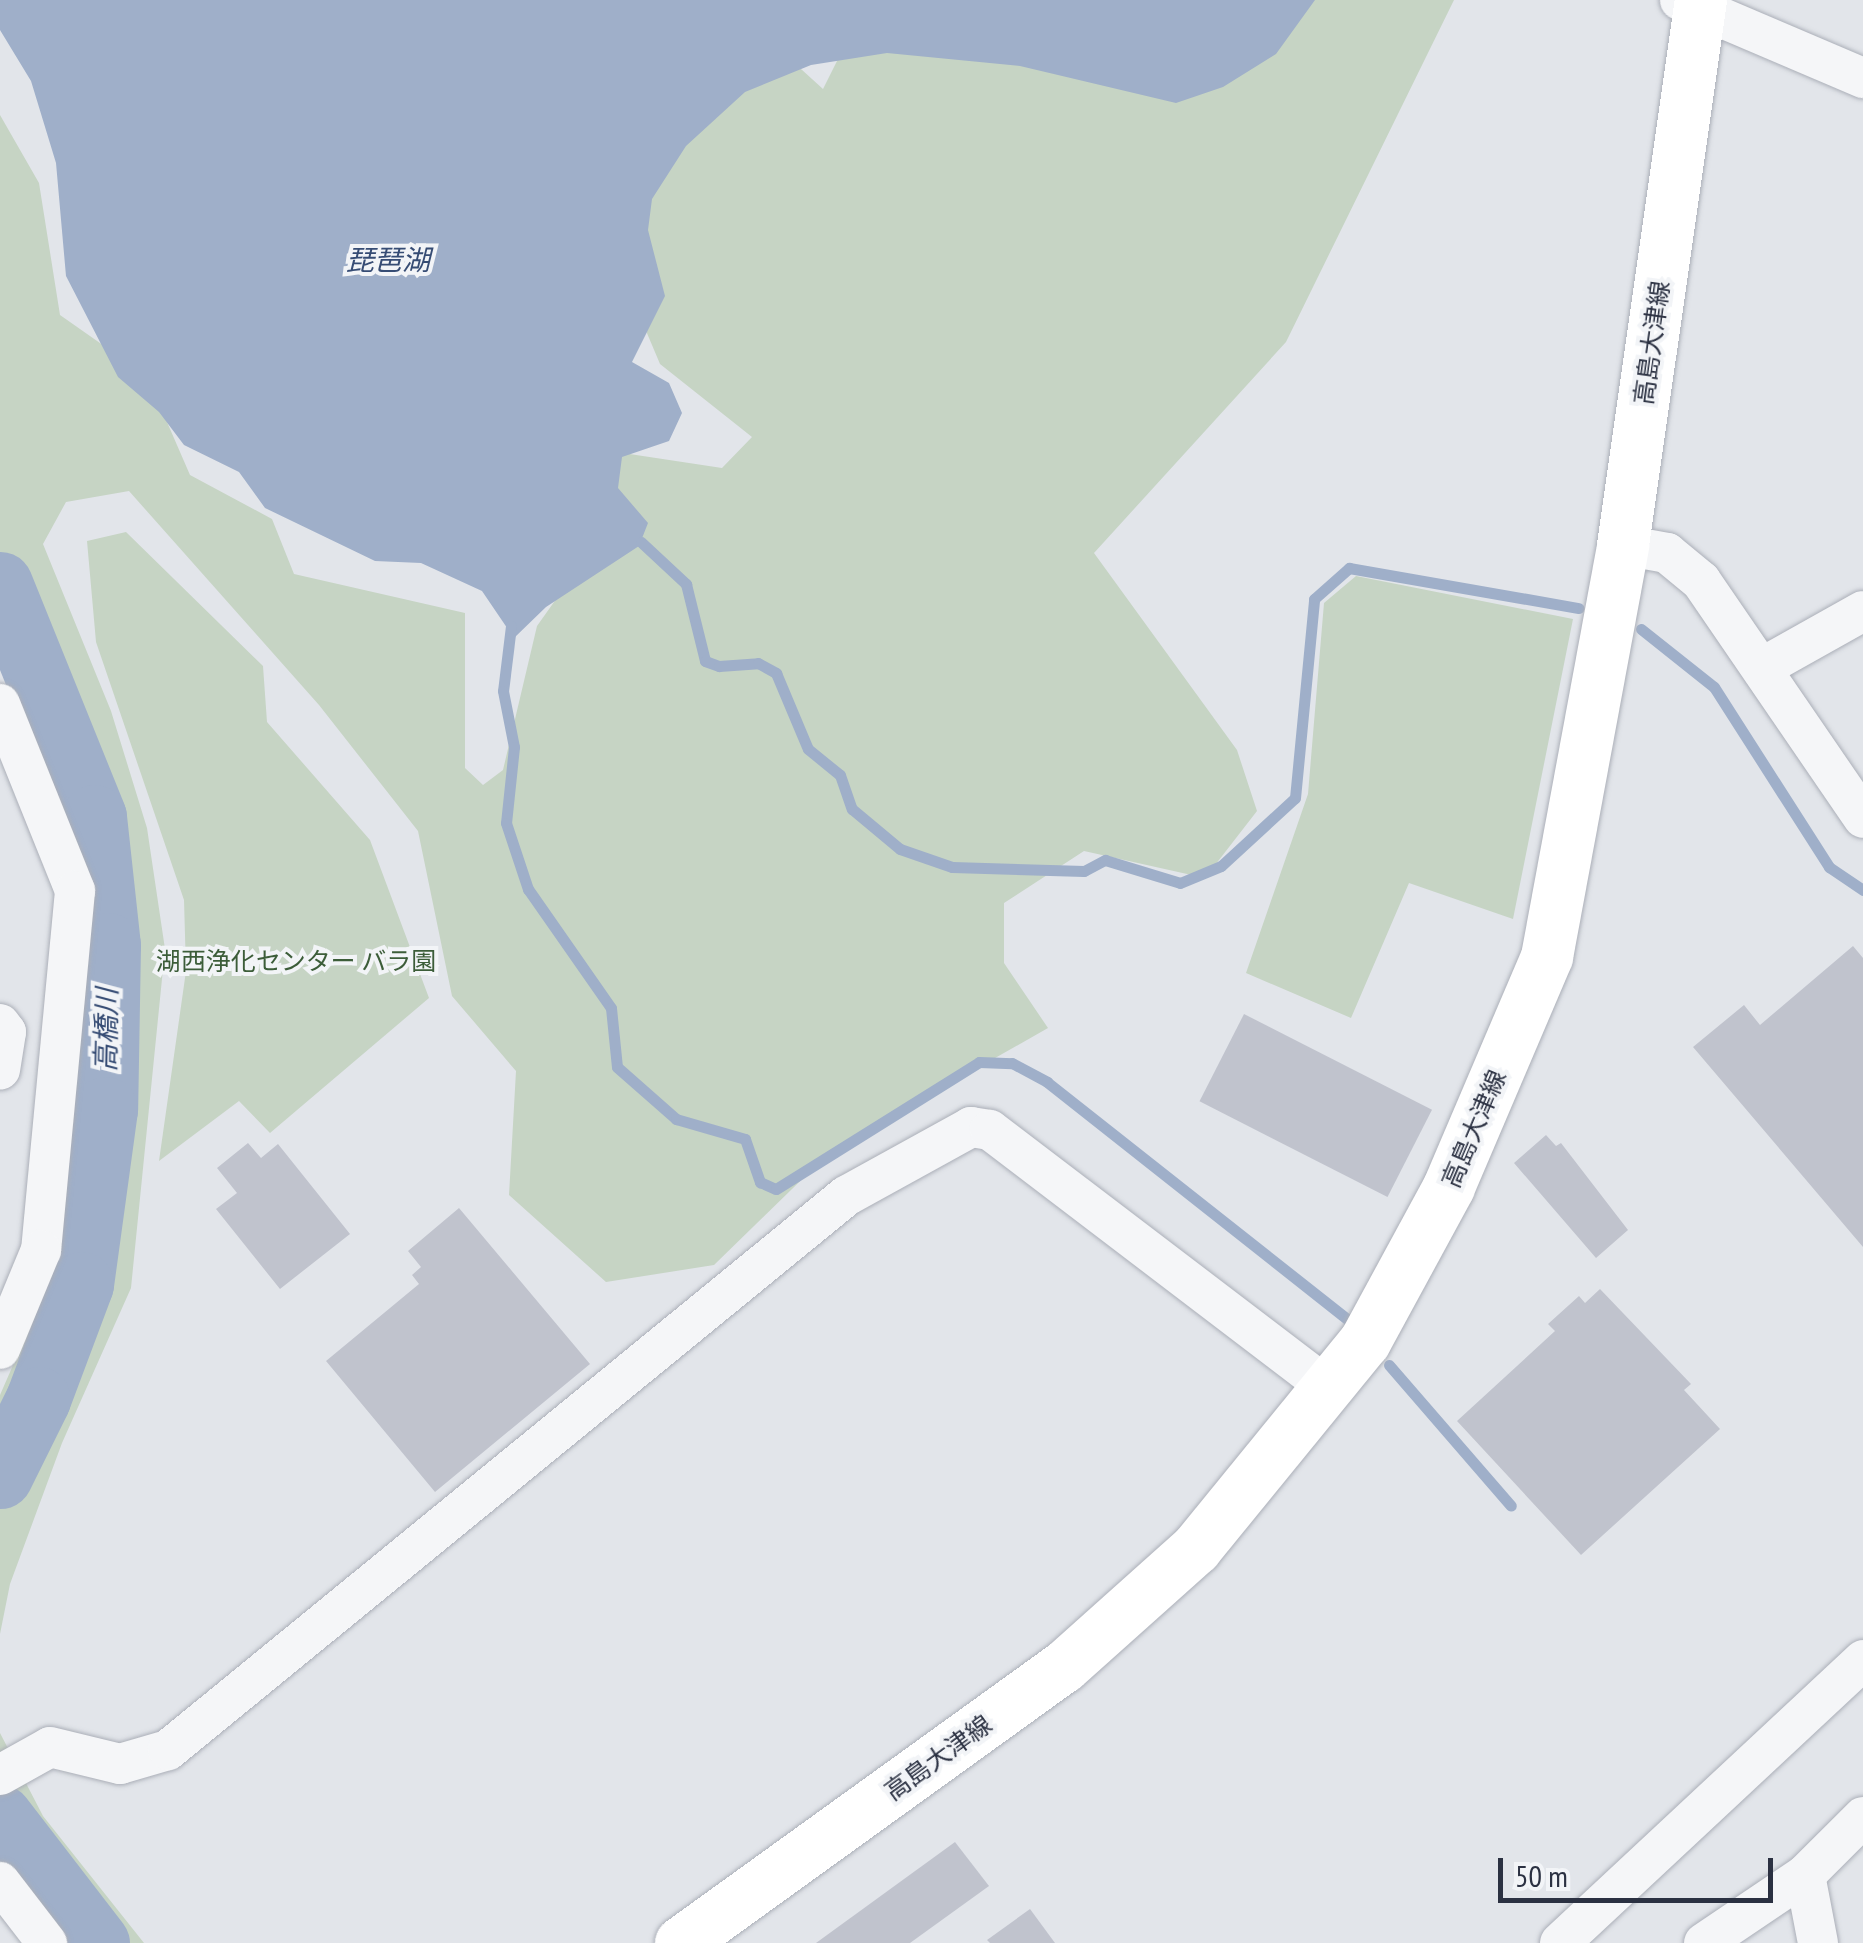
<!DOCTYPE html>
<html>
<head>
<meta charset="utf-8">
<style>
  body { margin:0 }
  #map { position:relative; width:1863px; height:1943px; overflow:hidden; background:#e2e5ea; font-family:"PT Sans Narrow","Noto Sans JP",sans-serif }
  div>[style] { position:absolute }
  .green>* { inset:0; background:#c6d4c4 }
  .water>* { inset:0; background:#9fafc9 }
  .stream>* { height:11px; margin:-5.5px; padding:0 5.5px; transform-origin:5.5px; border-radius:5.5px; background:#9fafc9 }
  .river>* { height:65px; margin:-32.5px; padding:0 32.5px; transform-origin:32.5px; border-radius:32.5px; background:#9fafc9 }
  .building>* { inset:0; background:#c0c3cd; transform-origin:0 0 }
  .roads { filter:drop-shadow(0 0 2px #abafb8) drop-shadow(0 0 2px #abafb8) }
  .minor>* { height:40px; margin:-20px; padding:0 20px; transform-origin:20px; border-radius:20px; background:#f5f6f8 }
  .major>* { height:52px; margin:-26px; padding:0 26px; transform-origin:26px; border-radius:26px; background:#fff }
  span { translate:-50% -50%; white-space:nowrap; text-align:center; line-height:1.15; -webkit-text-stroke:8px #f2f4f7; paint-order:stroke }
  .street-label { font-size:25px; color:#2b3142 }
  .park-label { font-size:25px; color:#3c5d39 }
  .water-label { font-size:28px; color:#364c74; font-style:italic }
  .scale { position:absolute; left:1498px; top:1858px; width:275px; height:45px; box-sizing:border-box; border:5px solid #2b3142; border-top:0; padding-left:12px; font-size:30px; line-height:35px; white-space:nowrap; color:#2b3142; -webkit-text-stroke:8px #f2f4f7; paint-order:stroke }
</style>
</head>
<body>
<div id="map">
  <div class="green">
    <div style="clip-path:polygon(1213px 0,1454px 0,1286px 342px,1094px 553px,1237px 750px,1257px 811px,1205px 878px,1084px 851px,1004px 903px,1004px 963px,1048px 1028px,831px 1151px,714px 1265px,606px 1282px,509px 1195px,516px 1071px,452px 996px,418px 831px,319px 705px,129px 491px,66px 502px,43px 544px,111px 711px,147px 828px,165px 949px,131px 1288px,62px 1443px,10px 1584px,0 1634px,0 1395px,59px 1260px,92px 894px,0 636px,0 115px,39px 183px,60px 315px,147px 376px,190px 475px,272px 519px,294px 574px,465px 613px,465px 768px,483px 785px,503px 770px,537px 626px,586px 557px,589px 493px,623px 453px,722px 468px,752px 437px,660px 364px,574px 160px,768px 39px,823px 89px,848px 39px)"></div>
    <div style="clip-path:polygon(126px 532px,263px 666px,267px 722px,370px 840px,429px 998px,270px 1133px,239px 1101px,159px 1161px,186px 971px,184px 900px,96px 642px,87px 541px)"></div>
    <div style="clip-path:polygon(1356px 576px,1573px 619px,1513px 919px,1409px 883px,1351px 1018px,1246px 973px,1308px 794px,1324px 603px)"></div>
    <div style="clip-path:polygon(0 1733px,43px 1816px,144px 1943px,66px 1943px,0 1845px)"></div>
  </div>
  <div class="water">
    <div style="clip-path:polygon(0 0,1315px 0,1276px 54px,1223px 87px,1176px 103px,1020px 66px,887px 53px,811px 65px,745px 92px,686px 146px,652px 199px,648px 230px,665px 296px,632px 362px,669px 383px,682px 413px,669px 441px,622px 457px,618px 488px,648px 523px,639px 546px,546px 607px,514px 638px,482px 591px,421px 563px,375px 561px,265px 508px,239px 472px,184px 445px,159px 412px,118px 377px,66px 276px,56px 163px,31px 81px,0 30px)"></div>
  </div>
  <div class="stream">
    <div style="left:641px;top:542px;width:62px;rotate:43deg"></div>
    <div style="left:686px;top:584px;width:79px;rotate:76.1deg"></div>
    <div style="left:705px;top:661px;width:15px;rotate:20deg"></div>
    <div style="left:719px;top:666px;width:39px;rotate:-4deg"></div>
    <div style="left:758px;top:663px;width:21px;rotate:29deg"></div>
    <div style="left:776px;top:673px;width:82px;rotate:67.2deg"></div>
    <div style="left:808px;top:749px;width:41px;rotate:39.1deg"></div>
    <div style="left:840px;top:775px;width:36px;rotate:71deg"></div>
    <div style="left:852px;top:809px;width:62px;rotate:39.8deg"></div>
    <div style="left:900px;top:849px;width:55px;rotate:19.1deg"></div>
    <div style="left:952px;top:867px;width:132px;rotate:1.7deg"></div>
    <div style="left:1084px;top:871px;width:24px;rotate:-28deg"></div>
    <div style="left:1105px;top:860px;width:78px;rotate:17deg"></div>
    <div style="left:1180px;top:883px;width:44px;rotate:-22.5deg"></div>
    <div style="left:1221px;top:866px;width:100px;rotate:-42.6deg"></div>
    <div style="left:1295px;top:798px;width:200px;rotate:-84.5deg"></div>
    <div style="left:1314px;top:599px;width:47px;rotate:-41.5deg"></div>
    <div style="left:1349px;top:568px;width:233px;rotate:9.9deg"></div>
    <div style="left:511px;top:626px;width:65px;rotate:97deg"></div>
    <div style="left:503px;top:691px;width:57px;rotate:78.9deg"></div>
    <div style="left:514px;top:747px;width:76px;rotate:96deg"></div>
    <div style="left:506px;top:823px;width:70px;rotate:71.6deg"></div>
    <div style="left:528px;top:889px;width:145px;rotate:55.1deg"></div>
    <div style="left:611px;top:1008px;width:59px;rotate:84.2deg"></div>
    <div style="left:617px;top:1067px;width:79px;rotate:41.4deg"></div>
    <div style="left:676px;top:1119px;width:72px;rotate:16.2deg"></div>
    <div style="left:745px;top:1139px;width:46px;rotate:70.8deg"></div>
    <div style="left:760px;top:1182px;width:17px;rotate:24deg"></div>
    <div style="left:776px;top:1189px;width:239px;rotate:-32deg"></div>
    <div style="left:979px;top:1062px;width:33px;rotate:2deg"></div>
    <div style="left:1012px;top:1063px;width:40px;rotate:28deg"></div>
    <div style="left:1047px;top:1082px;width:387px;rotate:38.3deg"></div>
    <div style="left:1641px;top:629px;width:93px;rotate:38.5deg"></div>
    <div style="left:1714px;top:687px;width:214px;rotate:57.4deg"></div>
    <div style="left:1829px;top:867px;width:41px;rotate:34.1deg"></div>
    <div style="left:1389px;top:1365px;width:186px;rotate:49.1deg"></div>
  </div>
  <div class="river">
    <div style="left:0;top:584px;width:251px;rotate:68deg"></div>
    <div style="left:94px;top:817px;width:129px;rotate:83.8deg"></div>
    <div style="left:108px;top:945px;width:164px;rotate:91deg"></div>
    <div style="left:105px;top:1109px;width:177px;rotate:97.8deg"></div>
    <div style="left:81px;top:1284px;width:123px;rotate:110.5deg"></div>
    <div style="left:38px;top:1399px;width:86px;rotate:116.3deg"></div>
    <div style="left:0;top:1817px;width:159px;rotate:52.4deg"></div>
  </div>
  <div class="building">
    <div style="clip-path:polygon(1853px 946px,1863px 958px,1863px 1247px,1693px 1047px,1744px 1005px,1760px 1025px)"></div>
    <div style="left:1244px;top:1014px;width:211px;height:98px;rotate:27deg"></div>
    <div style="clip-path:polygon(1546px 1135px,1556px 1146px,1561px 1143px,1628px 1230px,1596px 1258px,1514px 1163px)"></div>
    <div style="clip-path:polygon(248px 1143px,261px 1158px,278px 1144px,350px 1234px,280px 1289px,216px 1209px,237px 1193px,217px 1168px)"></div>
    <div style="clip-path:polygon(459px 1208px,590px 1364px,435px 1492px,326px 1361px,419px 1284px,412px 1275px,421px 1267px,408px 1251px)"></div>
    <div style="clip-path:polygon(1600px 1289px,1691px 1384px,1684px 1390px,1720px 1429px,1581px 1555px,1457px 1421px,1555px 1331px,1548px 1324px,1579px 1296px,1585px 1303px)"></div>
    <div style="clip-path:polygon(955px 1842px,989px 1886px,910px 1943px,816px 1943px)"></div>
    <div style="clip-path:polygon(1030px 1909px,1055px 1943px,990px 1943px,987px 1940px)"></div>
  </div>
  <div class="roads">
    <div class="minor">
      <div style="left:1680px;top:0;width:199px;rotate:23.1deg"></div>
      <div style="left:1623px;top:545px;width:45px;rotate:10.3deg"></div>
      <div style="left:1667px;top:553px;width:44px;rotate:39.5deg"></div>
      <div style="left:1701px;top:581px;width:287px;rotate:55.6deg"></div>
      <div style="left:1765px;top:666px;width:112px;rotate:-29.3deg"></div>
      <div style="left:0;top:704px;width:201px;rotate:68.1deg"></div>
      <div style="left:75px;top:891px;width:361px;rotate:95.4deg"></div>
      <div style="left:41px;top:1250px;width:107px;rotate:112.5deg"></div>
      <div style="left:0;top:1024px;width:10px;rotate:53deg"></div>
      <div style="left:6px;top:1032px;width:38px;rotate:99deg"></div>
      <div style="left:0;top:1775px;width:57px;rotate:-29.2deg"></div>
      <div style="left:50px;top:1747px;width:72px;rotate:13.7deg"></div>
      <div style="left:120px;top:1764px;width:50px;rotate:-16.3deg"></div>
      <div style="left:168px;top:1750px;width:876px;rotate:-39.25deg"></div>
      <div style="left:846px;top:1196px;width:143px;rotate:-28.9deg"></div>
      <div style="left:971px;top:1127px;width:19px;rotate:9deg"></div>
      <div style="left:990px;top:1130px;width:427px;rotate:37.3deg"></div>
      <div style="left:0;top:1882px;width:77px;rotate:52.4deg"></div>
      <div style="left:1560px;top:1943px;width:415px;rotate:-43deg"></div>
      <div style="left:1704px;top:1943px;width:122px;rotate:-34deg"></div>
      <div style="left:1818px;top:1943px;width:69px;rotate:-100.8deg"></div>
      <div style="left:1805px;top:1875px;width:82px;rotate:-45deg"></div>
    </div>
    <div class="major">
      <div style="left:681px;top:1943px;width:472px;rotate:-35.8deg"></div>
      <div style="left:1064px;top:1667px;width:177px;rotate:-41.8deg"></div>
      <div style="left:1196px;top:1549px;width:267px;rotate:-50.8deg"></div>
      <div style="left:1365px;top:1342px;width:176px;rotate:-61.5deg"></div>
      <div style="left:1449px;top:1187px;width:250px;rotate:-66.9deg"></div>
      <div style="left:1547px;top:957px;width:419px;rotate:-79.5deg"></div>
      <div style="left:1623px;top:545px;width:551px;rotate:-81.86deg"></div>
    </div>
  </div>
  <div class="street-label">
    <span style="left:1652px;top:343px;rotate:-82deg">高島大津線</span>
    <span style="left:1474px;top:1129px;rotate:-67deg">高島大津線</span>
    <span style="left:938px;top:1758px;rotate:-36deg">高島大津線</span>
  </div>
  <div class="park-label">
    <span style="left:296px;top:961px">湖西浄化センター バラ園</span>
  </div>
  <div class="water-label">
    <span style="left:388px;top:260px">琵琶湖</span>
    <span style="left:106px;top:1030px;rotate:-89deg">高橋川</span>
  </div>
  <div class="scale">50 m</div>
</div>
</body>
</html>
